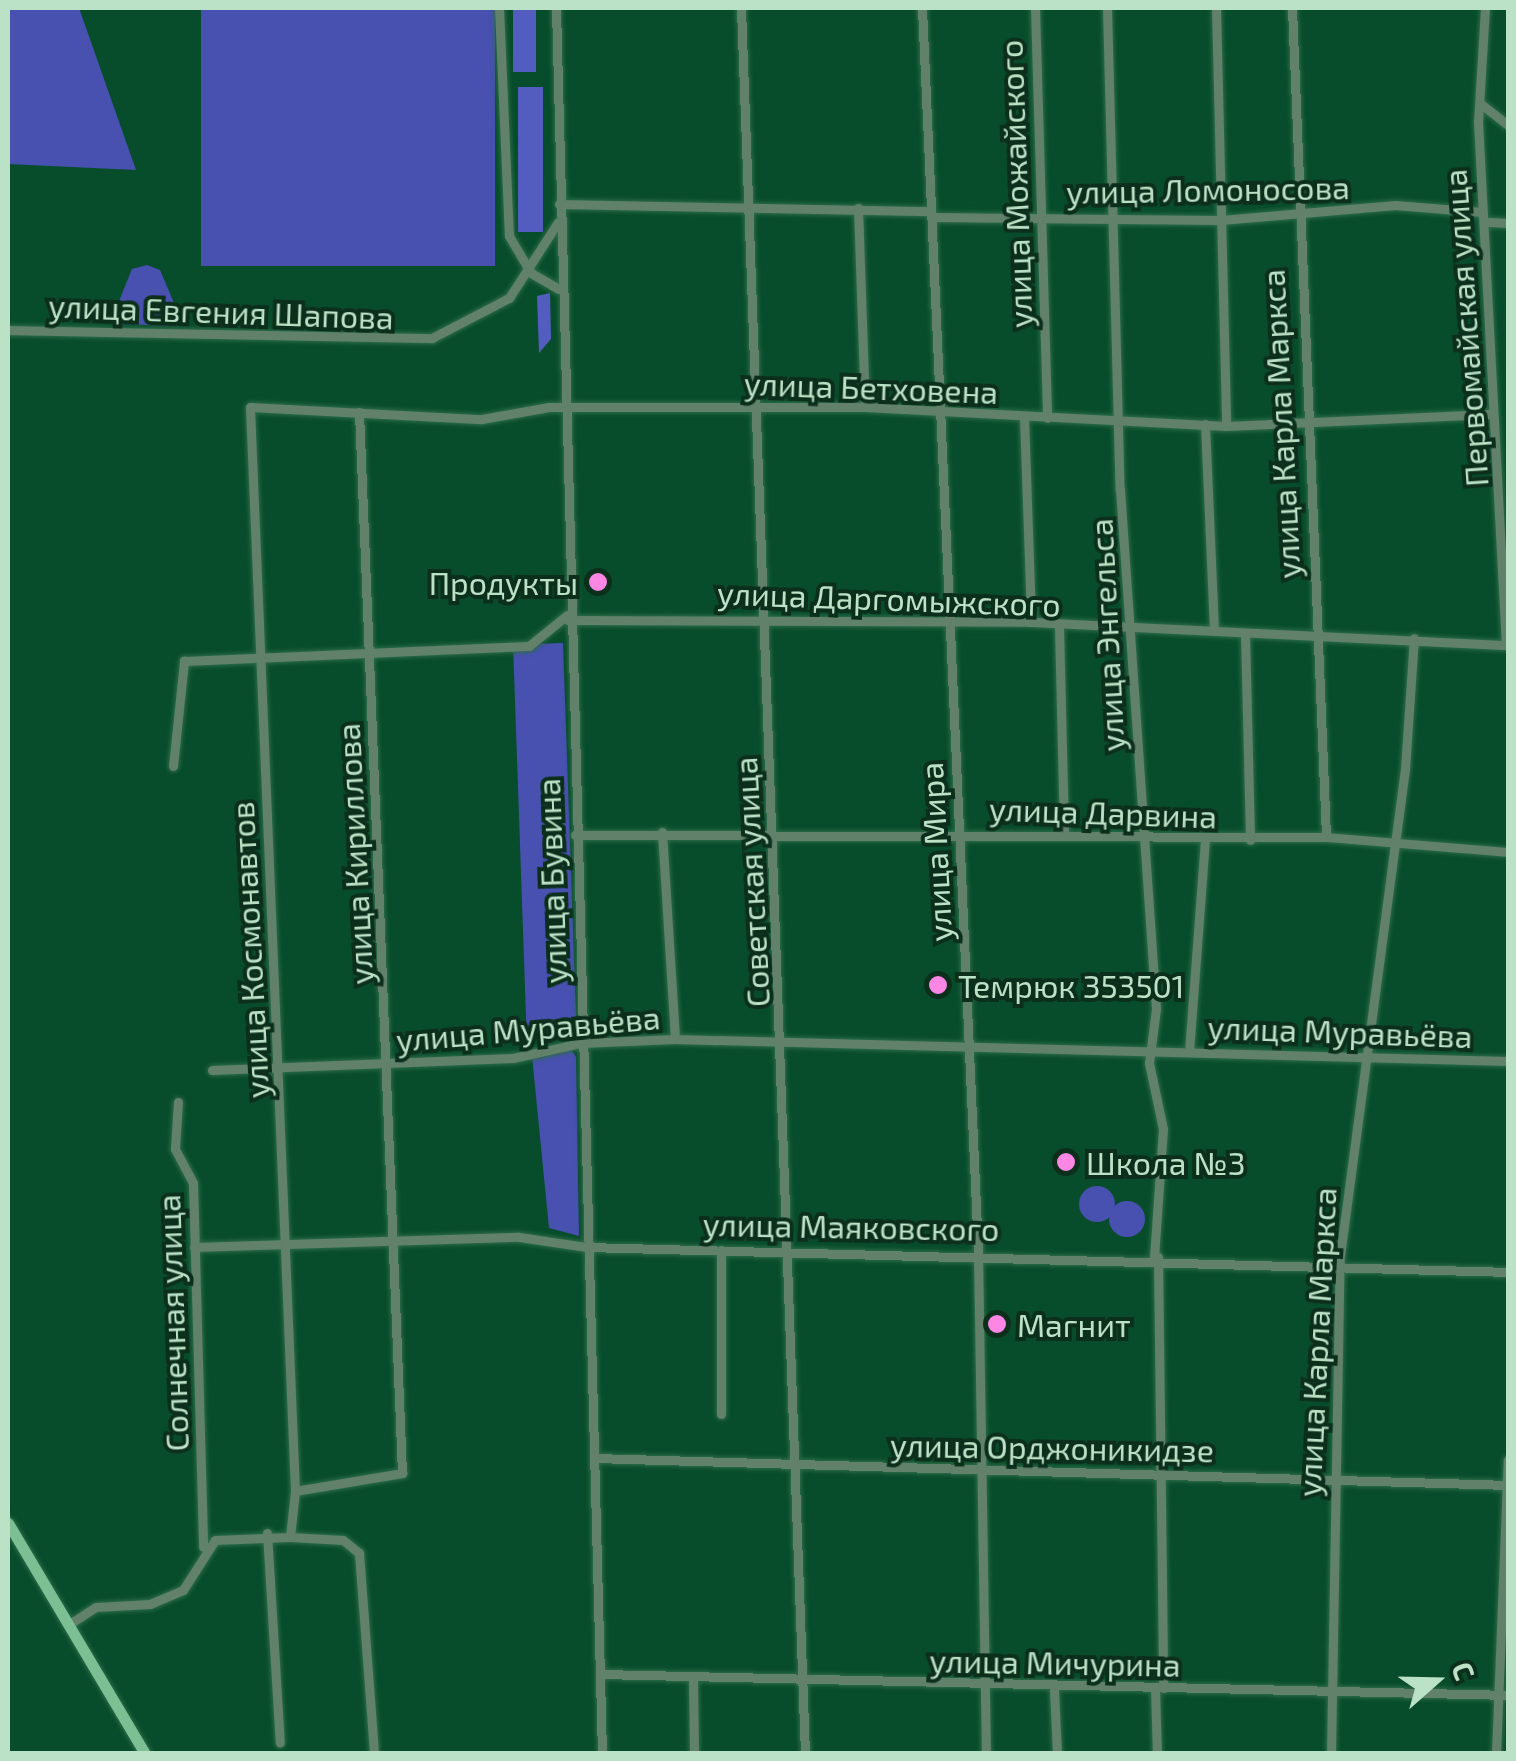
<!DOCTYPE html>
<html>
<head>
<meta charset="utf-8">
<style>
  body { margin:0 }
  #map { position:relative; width:1516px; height:1761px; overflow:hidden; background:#084d2b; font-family:"Exo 2",sans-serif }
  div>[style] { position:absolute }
  .green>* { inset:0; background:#4850b0; transform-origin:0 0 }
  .round { border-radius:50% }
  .forest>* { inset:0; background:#535dc0; transform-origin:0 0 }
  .roads { filter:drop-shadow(0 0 2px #2c6b4a) drop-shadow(0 0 2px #2c6b4a) }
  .minor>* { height:9px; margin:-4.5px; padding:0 4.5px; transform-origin:4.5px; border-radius:4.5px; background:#61816b }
  .major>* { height:11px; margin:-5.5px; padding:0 5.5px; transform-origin:5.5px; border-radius:5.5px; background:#7cbf94 }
  .dots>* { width:28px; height:28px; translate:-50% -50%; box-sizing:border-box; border:5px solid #0c2f1b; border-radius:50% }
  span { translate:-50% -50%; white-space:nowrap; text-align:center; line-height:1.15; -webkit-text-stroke:8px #0c2f1b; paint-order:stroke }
  .street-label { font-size:32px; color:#bbe1c7 }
  .poi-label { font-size:32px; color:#bbe1c7 }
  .right { translate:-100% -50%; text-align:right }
  .left { translate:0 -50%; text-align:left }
  .frame { position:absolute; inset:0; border:10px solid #bbe1c7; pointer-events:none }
  .north { position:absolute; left:1386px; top:1631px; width:100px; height:100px; -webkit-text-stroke:8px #0c2f1b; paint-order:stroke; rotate:70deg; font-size:28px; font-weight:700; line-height:40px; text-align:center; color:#bbe1c7 }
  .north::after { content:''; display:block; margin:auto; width:35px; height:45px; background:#bbe1c7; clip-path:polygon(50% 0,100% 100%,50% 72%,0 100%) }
</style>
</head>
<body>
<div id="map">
  <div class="green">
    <div style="clip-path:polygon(8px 8px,79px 8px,136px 170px,8px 164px)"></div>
    <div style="left:201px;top:8px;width:294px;height:258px"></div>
    <div style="clip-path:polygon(147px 265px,160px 270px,180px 317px,173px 326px,120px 324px,113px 316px,132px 269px)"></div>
    <div style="left:563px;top:643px;width:386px;height:50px;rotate:88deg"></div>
    <div style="clip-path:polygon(570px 1048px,576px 1057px,579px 1236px,549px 1228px,532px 1056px)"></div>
    <div class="round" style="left:1079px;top:1186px;width:36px;height:36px"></div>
    <div class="round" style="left:1109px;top:1201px;width:36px;height:36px"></div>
  </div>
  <div class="forest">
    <div style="left:513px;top:8px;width:23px;height:64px"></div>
    <div style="left:518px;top:87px;width:25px;height:145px"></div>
    <div style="clip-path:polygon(550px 293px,551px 339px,539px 353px,537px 296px)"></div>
  </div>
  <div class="roads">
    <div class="minor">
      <div style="left:499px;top:8px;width:228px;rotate:87.5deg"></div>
      <div style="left:509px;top:236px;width:43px;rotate:59.3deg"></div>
      <div style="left:531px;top:273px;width:32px;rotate:30deg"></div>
      <div style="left:556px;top:8px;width:1747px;rotate:88.49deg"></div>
      <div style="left:741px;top:8px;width:1747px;rotate:87.9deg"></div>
      <div style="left:922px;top:8px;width:1246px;rotate:87.42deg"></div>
      <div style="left:978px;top:1253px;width:501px;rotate:89.09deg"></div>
      <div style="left:1035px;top:8px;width:410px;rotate:88.3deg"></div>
      <div style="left:1107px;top:8px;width:481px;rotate:88.5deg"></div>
      <div style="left:1120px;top:489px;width:521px;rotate:86.04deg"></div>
      <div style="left:1156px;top:1009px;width:54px;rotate:97.4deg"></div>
      <div style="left:1149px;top:1063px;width:67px;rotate:78deg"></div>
      <div style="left:1163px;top:1129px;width:128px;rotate:94deg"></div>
      <div style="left:1216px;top:8px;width:418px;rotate:88.6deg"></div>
      <div style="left:1292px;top:8px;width:830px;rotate:87.65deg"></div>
      <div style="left:1485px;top:8px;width:114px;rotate:93.5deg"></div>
      <div style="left:1478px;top:122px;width:524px;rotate:86.94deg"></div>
      <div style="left:1481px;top:104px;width:34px;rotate:38deg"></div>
      <div style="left:559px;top:204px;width:372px;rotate:1.1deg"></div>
      <div style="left:858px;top:208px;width:199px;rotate:88deg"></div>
      <div style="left:932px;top:217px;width:289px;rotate:0.6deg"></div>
      <div style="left:1221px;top:220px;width:175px;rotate:-4.9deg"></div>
      <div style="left:1395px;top:205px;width:87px;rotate:4.6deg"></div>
      <div style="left:1489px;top:222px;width:19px;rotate:3deg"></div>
      <div style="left:8px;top:330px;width:424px;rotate:1.1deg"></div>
      <div style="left:432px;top:338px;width:87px;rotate:-27.5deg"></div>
      <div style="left:509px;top:298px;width:90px;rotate:-57.2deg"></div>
      <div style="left:1024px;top:417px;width:205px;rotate:88deg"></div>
      <div style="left:1205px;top:424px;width:206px;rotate:87.5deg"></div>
      <div style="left:568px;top:620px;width:463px;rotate:0.2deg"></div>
      <div style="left:1031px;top:622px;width:478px;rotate:2.8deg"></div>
      <div style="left:1059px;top:627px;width:206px;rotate:88.6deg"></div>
      <div style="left:1245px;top:633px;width:207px;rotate:88.6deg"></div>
      <div style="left:173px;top:766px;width:106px;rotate:-84deg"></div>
      <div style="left:184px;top:661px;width:345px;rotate:-2.5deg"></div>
      <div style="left:529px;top:646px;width:49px;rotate:-39.2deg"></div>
      <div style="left:662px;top:832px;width:207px;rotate:86.4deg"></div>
      <div style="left:575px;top:835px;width:751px;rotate:0.15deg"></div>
      <div style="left:1326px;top:837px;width:183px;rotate:4.7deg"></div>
      <div style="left:1189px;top:1052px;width:213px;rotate:-85.7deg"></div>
      <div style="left:212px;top:1070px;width:301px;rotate:-2.3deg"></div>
      <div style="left:513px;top:1058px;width:70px;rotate:-12.4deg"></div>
      <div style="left:581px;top:1043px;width:94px;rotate:-2.4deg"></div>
      <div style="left:675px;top:1039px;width:833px;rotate:1.51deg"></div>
      <div style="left:178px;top:1102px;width:47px;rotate:93.7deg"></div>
      <div style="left:175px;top:1149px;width:38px;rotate:62deg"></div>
      <div style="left:193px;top:1183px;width:364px;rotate:88.4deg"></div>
      <div style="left:194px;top:1247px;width:325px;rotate:-1.8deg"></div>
      <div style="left:519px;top:1237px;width:69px;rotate:8.4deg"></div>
      <div style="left:587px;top:1247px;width:921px;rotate:1.55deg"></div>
      <div style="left:721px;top:1250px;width:164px;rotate:90deg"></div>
      <div style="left:1158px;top:1257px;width:431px;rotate:89.3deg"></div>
      <div style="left:594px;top:1458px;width:914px;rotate:1.69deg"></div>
      <div style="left:295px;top:1491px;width:1085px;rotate:-92.38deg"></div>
      <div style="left:250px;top:407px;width:232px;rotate:3deg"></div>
      <div style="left:482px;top:419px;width:68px;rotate:-10.2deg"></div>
      <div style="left:549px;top:407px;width:316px"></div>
      <div style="left:865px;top:407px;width:361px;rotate:3deg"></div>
      <div style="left:1226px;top:426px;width:264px;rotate:-2.6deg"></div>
      <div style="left:267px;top:1533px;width:210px;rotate:86.5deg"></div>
      <div style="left:290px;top:1537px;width:53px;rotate:3.2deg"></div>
      <div style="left:343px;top:1540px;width:21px;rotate:39deg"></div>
      <div style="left:359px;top:1553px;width:202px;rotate:85.7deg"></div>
      <div style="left:68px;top:1625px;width:33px;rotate:-33deg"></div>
      <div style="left:96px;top:1607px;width:54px;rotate:-3.2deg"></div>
      <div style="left:150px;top:1604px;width:36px;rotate:-23deg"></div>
      <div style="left:183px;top:1590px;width:59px;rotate:-57.4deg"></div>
      <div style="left:215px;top:1540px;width:75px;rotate:-2.3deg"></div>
      <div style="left:290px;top:1537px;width:46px;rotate:-83.8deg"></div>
      <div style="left:295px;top:1491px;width:109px;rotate:-9.5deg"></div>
      <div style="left:402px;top:1473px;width:1062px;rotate:-92.32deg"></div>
      <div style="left:600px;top:1674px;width:908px;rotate:1.32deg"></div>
      <div style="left:693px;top:1678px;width:76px;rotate:89.2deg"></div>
      <div style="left:1155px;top:1688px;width:66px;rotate:88.3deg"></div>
      <div style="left:1054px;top:1690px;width:64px;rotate:87.3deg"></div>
      <div style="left:1331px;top:1754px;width:498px;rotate:-89deg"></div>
      <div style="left:1340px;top:1256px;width:491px;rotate:-82.4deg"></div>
      <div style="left:1405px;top:769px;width:131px;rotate:-86.1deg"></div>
      <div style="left:1496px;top:1754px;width:294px;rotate:-87.7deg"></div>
    </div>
    <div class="major">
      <div style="left:8px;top:1523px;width:269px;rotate:59.3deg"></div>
    </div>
  </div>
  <div class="dots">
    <div style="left:598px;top:582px;background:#fc86e4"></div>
    <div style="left:938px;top:985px;background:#fc86e4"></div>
    <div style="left:1066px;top:1162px;background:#fc86e4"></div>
    <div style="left:997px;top:1324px;background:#fc86e4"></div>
  </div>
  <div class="street-label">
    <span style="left:1015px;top:184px;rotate:-92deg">улица Можайского</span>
    <span style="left:1208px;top:189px;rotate:-1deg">улица Ломоносова</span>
    <span style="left:221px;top:311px;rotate:2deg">улица Евгения Шапова</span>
    <span style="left:1465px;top:328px;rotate:-94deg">Первомайская улица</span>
    <span style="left:871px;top:387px;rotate:2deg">улица Бетховена</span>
    <span style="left:1280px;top:424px;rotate:-93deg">улица Карла Маркса</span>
    <span style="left:889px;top:598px;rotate:2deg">улица Даргомыжского</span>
    <span style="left:1106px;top:635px;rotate:-93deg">улица Энгельса</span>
    <span style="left:1103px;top:812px;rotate:2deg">улица Дарвина</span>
    <span style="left:935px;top:852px;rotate:-93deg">улица Мира</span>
    <span style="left:354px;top:854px;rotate:-93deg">улица Кириллова</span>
    <span style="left:551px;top:881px;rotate:-92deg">улица Бувина</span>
    <span style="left:751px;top:882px;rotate:-93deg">Советская улица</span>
    <span style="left:249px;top:950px;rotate:-93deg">улица Космонавтов</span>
    <span style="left:528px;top:1028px;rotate:-5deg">улица Муравьёва</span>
    <span style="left:1340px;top:1031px;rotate:2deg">улица Муравьёва</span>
    <span style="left:851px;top:1226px;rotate:1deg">улица Маяковского</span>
    <span style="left:172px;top:1323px;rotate:-92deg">Солнечная улица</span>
    <span style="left:1316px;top:1342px;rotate:-87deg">улица Карла Маркса</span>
    <span style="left:1052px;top:1447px;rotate:1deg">улица Орджоникидзе</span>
    <span style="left:1055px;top:1662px;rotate:1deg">улица Мичурина</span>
  </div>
  <div class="poi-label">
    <span class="right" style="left:578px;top:582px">Продукты</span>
    <span class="left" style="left:958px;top:985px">Темрюк 353501</span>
    <span class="left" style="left:1086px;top:1162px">Школа №3</span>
    <span class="left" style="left:1017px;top:1324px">Магнит</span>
  </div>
  <div class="frame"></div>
  <div class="north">С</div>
</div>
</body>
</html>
